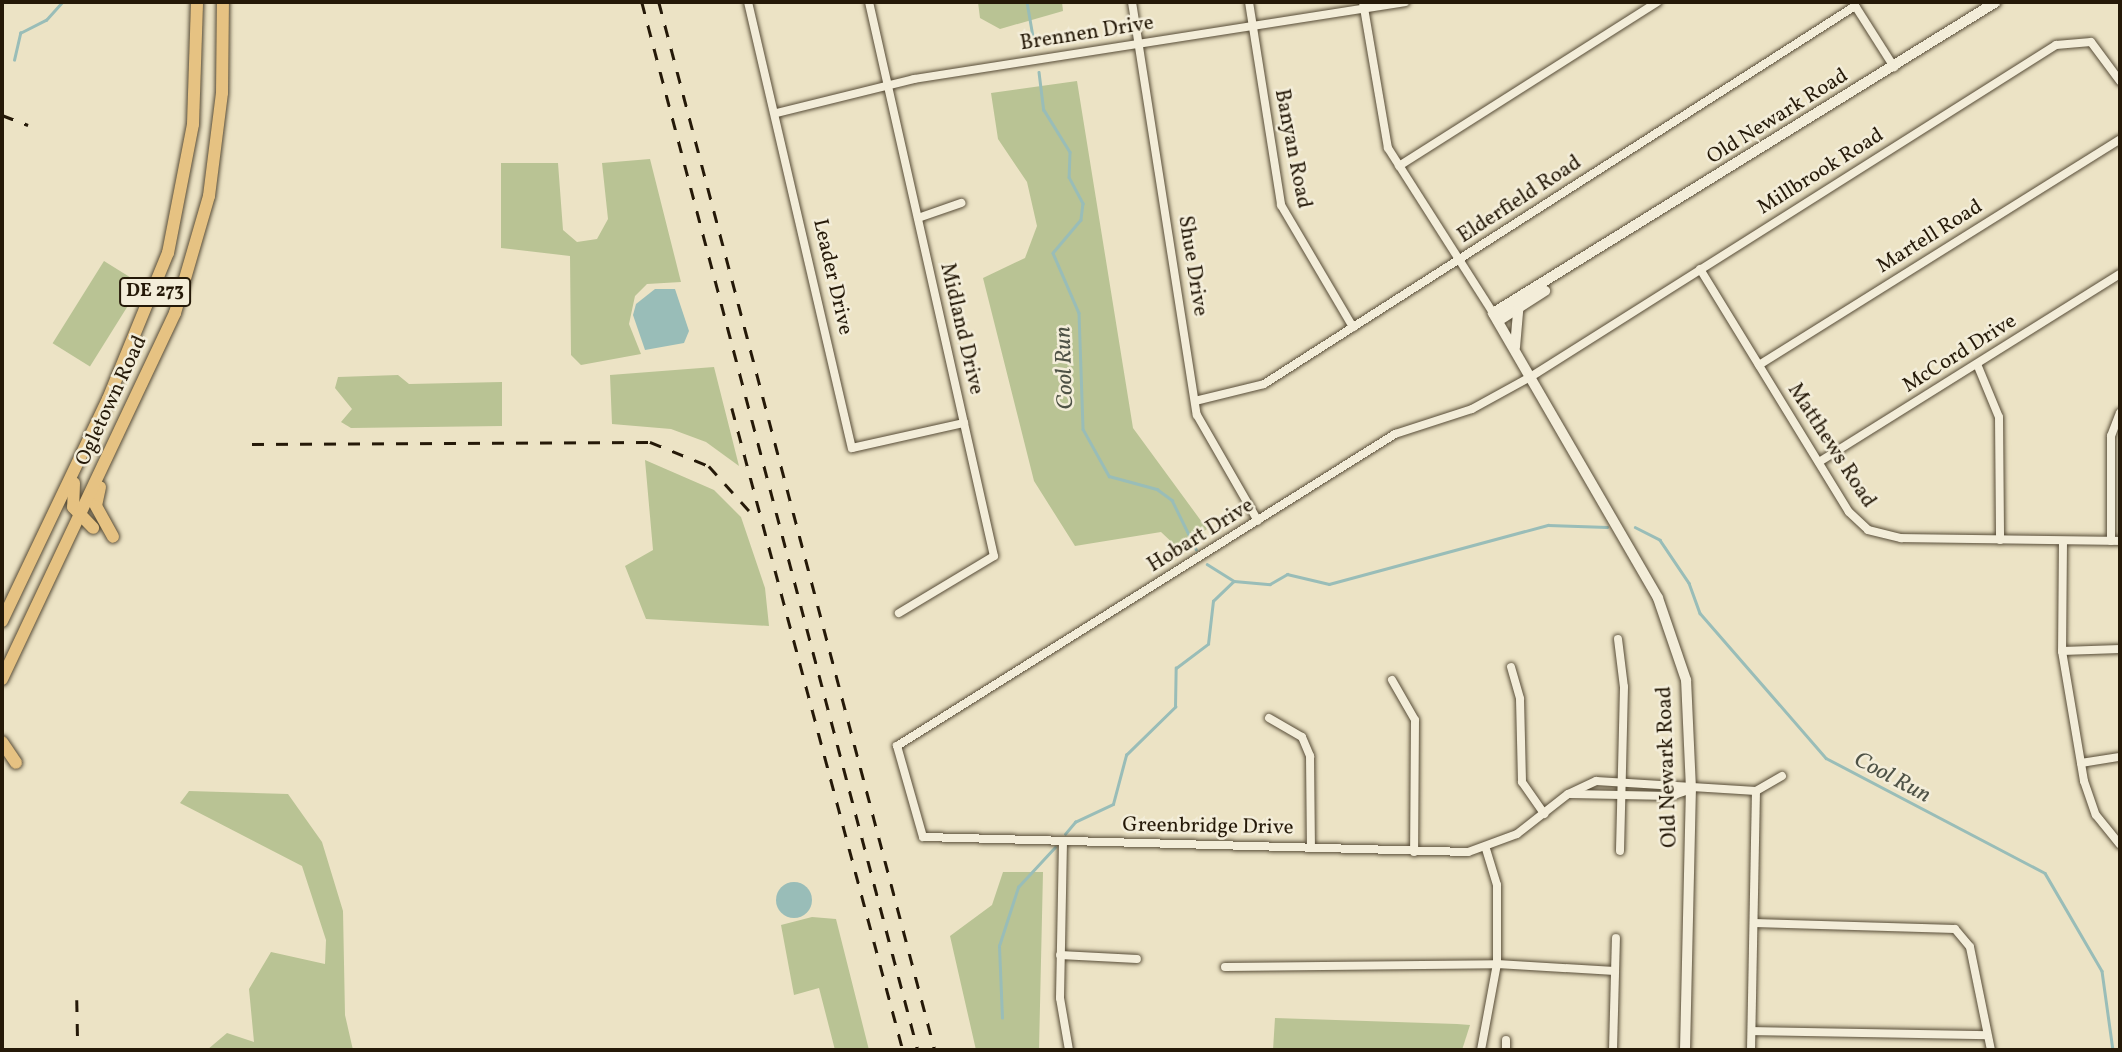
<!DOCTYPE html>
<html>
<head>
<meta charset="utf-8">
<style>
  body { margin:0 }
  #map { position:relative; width:2122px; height:1052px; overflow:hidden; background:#ece3c5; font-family:Vollkorn,serif }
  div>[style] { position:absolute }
  .green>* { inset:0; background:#b9c394; transform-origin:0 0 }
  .water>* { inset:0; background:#99bdb8 }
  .round { border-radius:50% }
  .stream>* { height:2.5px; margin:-1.25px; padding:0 1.25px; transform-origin:1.25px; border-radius:1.25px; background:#99bdb8 }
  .roads { filter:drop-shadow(0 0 2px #574c37) drop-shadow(0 0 2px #574c37) }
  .minor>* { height:8px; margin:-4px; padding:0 4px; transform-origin:4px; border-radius:4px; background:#f3edd9 }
  .tertiary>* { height:10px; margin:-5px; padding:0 5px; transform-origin:5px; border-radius:5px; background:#f3edd9 }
  .primary>* { height:12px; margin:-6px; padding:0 6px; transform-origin:6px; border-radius:6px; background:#e6c282 }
  .rail>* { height:2.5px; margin-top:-1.25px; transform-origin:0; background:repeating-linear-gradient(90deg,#251908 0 12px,transparent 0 24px) }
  span { translate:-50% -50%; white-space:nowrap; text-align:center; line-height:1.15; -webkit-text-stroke:5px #f3edd9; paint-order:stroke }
  .shield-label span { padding:2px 5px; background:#f3edd9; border:2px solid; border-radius:5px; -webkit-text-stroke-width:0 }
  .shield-label { font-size:19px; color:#251908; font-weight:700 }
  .street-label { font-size:21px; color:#251908 }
  .water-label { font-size:23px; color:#4e5246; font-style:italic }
  .frame { position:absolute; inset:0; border:4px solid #251908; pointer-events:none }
</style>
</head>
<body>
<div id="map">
  <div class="green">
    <div style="clip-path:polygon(978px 2px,1062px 2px,1063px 11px,1000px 29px,980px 18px)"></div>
    <div style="clip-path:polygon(1077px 81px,1133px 428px,1207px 529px,1179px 549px,1161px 532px,1075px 546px,1034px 481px,983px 278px,1025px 258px,1037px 226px,1027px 182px,998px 139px,991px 93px)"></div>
    <div style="clip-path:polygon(650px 159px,681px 282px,647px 284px,635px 296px,629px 324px,641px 354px,581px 365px,571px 355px,570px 256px,501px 248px,501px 163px,558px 163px,563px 230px,577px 242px,597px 239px,608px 219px,602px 163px)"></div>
    <div style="left:104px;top:261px;width:44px;height:97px;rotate:32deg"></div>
    <div style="clip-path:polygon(714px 367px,739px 466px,706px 442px,671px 429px,612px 424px,610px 375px)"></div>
    <div style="clip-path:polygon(398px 375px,409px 384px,502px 382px,502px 426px,351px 428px,341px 422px,352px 409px,335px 388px,338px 377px)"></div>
    <div style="clip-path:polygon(645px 460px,714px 490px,741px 517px,765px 588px,769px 626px,646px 619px,625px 566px,653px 550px)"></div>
    <div style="clip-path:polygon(189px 791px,288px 794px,322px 842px,343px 911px,345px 1015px,353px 1050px,207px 1050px,227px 1033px,254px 1042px,249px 989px,271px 952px,325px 964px,326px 940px,302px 866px,180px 803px)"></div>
    <div style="clip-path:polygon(1003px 872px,1043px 872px,1039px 1050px,976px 1050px,950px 936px,992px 905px)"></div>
    <div style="clip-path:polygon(812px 917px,836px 919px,869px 1050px,835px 1050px,819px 988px,794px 995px,781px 925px)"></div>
    <div style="clip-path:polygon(1275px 1018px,1457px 1024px,1470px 1025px,1462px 1050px,1273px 1050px)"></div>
  </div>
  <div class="water">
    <div style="clip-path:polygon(655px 289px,675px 289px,689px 331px,684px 343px,645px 350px,633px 315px,636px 304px)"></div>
    <div class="round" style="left:776px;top:882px;width:36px;height:36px"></div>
  </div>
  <div class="stream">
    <div style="left:1027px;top:2px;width:41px;rotate:80.1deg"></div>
    <div style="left:14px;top:60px;width:28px;rotate:-77deg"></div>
    <div style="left:20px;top:33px;width:29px;rotate:-27deg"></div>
    <div style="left:46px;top:20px;width:24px;rotate:-48deg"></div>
    <div style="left:1039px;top:72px;width:38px;rotate:83deg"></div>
    <div style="left:1044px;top:110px;width:49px;rotate:58.2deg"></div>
    <div style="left:1070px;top:152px;width:25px;rotate:92deg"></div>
    <div style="left:1069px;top:177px;width:30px;rotate:62deg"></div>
    <div style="left:1083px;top:203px;width:17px;rotate:97deg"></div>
    <div style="left:1081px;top:220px;width:43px;rotate:130.3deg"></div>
    <div style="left:1053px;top:253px;width:65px;rotate:66.6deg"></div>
    <div style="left:1079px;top:313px;width:116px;rotate:88deg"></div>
    <div style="left:1083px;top:429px;width:54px;rotate:61deg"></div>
    <div style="left:1109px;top:476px;width:50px;rotate:15.2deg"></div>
    <div style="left:1157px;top:489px;width:19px;rotate:36deg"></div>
    <div style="left:1172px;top:500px;width:55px;rotate:63.9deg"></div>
    <div style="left:1635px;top:527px;width:28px;rotate:27deg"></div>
    <div style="left:1660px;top:540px;width:52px;rotate:56deg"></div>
    <div style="left:1689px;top:583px;width:32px;rotate:70deg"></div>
    <div style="left:1700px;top:613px;width:192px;rotate:49deg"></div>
    <div style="left:1826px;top:758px;width:247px;rotate:27.7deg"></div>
    <div style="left:2045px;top:873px;width:113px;rotate:59.8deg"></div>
    <div style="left:2102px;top:971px;width:80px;rotate:82.1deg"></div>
    <div style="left:1207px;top:564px;width:32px;rotate:32deg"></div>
    <div style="left:1234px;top:581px;width:36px;rotate:5deg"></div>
    <div style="left:1270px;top:584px;width:20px;rotate:-30deg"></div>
    <div style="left:1287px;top:574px;width:43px;rotate:13.4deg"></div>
    <div style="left:1329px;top:584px;width:227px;rotate:-15.1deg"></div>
    <div style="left:1548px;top:525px;width:59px;rotate:1.9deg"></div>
    <div style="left:1065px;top:834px;width:16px;rotate:-50deg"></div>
    <div style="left:1075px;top:822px;width:42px;rotate:-25.3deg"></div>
    <div style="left:1113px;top:804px;width:51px;rotate:-75.1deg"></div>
    <div style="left:1126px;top:755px;width:69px;rotate:-44.4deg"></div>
    <div style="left:1175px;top:707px;width:39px;rotate:-89deg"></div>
    <div style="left:1176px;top:668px;width:40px;rotate:-37deg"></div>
    <div style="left:1208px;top:644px;width:43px;rotate:-83.4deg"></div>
    <div style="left:1213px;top:601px;width:28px;rotate:-44deg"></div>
    <div style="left:1002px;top:1018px;width:72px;rotate:-92.4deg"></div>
    <div style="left:999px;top:946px;width:62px;rotate:-72.1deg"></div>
    <div style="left:1018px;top:887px;width:54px;rotate:-47.2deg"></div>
  </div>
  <div class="roads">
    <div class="minor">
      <div style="left:748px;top:2px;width:458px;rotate:76.9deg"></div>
      <div style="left:852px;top:448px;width:115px;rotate:-12.6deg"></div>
      <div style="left:869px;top:2px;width:568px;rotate:77.29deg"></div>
      <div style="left:994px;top:556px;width:111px;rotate:149deg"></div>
      <div style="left:1132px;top:2px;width:418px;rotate:81.1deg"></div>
      <div style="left:1197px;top:415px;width:122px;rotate:60.1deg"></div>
      <div style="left:1249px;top:2px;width:206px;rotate:81deg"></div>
      <div style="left:1281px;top:205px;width:142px;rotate:59.5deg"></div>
      <div style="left:1363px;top:2px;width:148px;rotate:80.3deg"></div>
      <div style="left:1388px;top:148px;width:196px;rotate:57.5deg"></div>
      <div style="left:1854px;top:4px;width:75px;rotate:57.6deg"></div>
      <div style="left:777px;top:113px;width:141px;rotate:-13.9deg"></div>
      <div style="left:914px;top:79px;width:497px;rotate:-8.9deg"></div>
      <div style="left:1399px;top:166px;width:306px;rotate:-32.4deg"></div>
      <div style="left:918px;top:218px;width:46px;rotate:-19.2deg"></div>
      <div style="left:1700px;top:269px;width:285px;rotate:58.5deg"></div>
      <div style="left:1849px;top:512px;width:26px;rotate:43deg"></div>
      <div style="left:1868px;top:530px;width:34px;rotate:14deg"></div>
      <div style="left:1901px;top:538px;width:219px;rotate:0.8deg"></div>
      <div style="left:1977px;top:364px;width:57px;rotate:67.5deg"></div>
      <div style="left:1999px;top:417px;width:123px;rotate:89.5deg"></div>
      <div style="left:1759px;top:365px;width:426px;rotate:-32deg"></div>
      <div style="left:1195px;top:401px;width:71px;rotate:-13.8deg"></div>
      <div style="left:1264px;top:384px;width:702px;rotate:-32.6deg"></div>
      <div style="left:1819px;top:462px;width:355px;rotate:-32deg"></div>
      <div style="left:2063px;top:541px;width:110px;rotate:90.5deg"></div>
      <div style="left:2062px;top:651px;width:132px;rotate:80.4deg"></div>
      <div style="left:2084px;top:781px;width:36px;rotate:71deg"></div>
      <div style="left:2096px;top:815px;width:38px;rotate:51deg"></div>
      <div style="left:2111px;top:541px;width:105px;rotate:-90deg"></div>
      <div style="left:2111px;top:436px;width:25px;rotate:-69deg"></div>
      <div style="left:1618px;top:639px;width:48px;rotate:82.9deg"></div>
      <div style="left:1624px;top:687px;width:164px;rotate:91.4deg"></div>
      <div style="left:2062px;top:651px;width:58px;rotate:-2deg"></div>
      <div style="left:1511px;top:667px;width:33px;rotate:74deg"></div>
      <div style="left:1520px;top:699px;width:83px;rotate:88.6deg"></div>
      <div style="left:1522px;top:782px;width:39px;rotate:55deg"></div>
      <div style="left:1392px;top:680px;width:46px;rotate:60.1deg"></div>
      <div style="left:1415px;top:720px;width:132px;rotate:90.4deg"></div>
      <div style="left:1269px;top:718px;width:38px;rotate:30deg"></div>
      <div style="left:1302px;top:737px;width:21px;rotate:67deg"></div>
      <div style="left:1310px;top:756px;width:91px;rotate:89.4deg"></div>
      <div style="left:2081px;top:763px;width:39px;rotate:-9deg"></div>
      <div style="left:1782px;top:776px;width:30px;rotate:150deg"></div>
      <div style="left:1756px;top:791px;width:160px;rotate:-176.4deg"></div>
      <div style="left:1596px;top:781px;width:31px;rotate:155deg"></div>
      <div style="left:1568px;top:794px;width:65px;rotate:141.9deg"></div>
      <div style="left:1517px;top:834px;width:52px;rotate:159.8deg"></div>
      <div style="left:1468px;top:852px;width:545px;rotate:-178.42deg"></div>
      <div style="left:923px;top:837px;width:95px;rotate:-105.9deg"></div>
      <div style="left:897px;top:746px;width:588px;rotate:-32.07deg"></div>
      <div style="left:1395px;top:434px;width:81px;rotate:-18deg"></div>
      <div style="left:1472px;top:409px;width:68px;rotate:-28.8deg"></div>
      <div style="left:1532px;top:376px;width:620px;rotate:-32.28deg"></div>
      <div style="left:2056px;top:45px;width:35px;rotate:-5deg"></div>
      <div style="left:2091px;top:42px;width:49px;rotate:53.4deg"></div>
      <div style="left:1570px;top:794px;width:101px;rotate:1.1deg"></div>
      <div style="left:1671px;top:796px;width:21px;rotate:-19deg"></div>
      <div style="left:1063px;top:841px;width:157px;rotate:91.1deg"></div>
      <div style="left:1060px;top:998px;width:53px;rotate:80.2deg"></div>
      <div style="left:1754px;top:923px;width:201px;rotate:1.7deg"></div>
      <div style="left:1955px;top:929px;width:23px;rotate:50deg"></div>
      <div style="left:1970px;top:947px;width:105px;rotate:78.5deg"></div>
      <div style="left:1060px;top:955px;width:77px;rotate:3deg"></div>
      <div style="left:1225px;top:967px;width:272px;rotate:-0.6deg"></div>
      <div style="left:1497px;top:964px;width:118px;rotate:3.4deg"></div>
      <div style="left:1752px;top:1031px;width:234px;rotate:1deg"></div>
      <div style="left:1481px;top:1050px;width:87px;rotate:-79.5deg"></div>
      <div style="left:1497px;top:964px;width:79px;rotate:-90deg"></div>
      <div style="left:1497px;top:885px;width:38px;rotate:-107deg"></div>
      <div style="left:1506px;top:1050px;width:10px;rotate:-90deg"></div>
      <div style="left:1613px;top:1050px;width:112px;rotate:-88.5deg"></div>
      <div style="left:1751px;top:1050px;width:259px;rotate:-88.9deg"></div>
    </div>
    <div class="tertiary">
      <div style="left:1498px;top:321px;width:56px;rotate:-32.6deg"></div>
      <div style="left:1515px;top:347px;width:38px;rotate:-85deg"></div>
      <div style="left:1685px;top:1050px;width:261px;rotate:-88.7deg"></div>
      <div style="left:1691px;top:789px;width:109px;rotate:-92.6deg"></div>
      <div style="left:1686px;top:680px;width:87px;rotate:-108.9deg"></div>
      <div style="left:1658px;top:598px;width:329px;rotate:-120.1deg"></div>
      <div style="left:1493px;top:313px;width:591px;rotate:-31.73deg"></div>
    </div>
    <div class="primary">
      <div style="left:74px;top:483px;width:24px;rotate:92deg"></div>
      <div style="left:73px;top:507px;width:29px;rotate:46deg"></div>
      <div style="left:100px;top:487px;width:19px;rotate:102deg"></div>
      <div style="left:96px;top:506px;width:35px;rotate:61deg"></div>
      <div style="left:2px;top:621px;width:246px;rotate:-64.5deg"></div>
      <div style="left:108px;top:399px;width:158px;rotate:-67.7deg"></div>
      <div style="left:168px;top:253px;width:131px;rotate:-79deg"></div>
      <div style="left:193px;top:124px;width:122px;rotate:-88.1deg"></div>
      <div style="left:2px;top:679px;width:405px;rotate:-64.7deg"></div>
      <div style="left:175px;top:313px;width:122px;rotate:-73.8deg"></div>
      <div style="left:209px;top:196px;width:104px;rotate:-82.8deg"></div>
      <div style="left:222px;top:93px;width:91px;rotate:-89.4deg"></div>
      <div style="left:2px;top:742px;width:25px;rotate:56deg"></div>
    </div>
  </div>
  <div class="rail">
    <div style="left:642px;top:2px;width:1084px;rotate:75.25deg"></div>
    <div style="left:659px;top:2px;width:1084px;rotate:75.25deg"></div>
    <div style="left:2px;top:115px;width:28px;rotate:21deg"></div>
    <div style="left:732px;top:408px;width:664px;rotate:75.09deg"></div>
    <div style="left:252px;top:444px;width:398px;rotate:-0.3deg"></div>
    <div style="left:650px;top:442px;width:64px;rotate:22.1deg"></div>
    <div style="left:709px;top:466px;width:69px;rotate:48deg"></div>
    <div style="left:77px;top:1000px;width:50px;rotate:88.9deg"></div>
  </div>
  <div class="shield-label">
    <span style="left:155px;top:292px">DE 273</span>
  </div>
  <div class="street-label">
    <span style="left:1087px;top:34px;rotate:-9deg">Brennen Drive</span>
    <span style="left:1778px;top:117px;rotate:-32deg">Old Newark Road</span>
    <span style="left:1292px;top:149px;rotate:79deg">Banyan Road</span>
    <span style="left:1821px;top:172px;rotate:-32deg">Millbrook Road</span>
    <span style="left:1520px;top:200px;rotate:-33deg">Elderfield Road</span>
    <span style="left:1930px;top:237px;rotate:-32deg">Martell Road</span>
    <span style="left:1192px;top:266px;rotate:81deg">Shue Drive</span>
    <span style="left:832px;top:277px;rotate:77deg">Leader Drive</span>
    <span style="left:961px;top:329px;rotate:77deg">Midland Drive</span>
    <span style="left:1960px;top:354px;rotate:-32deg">McCord Drive</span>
    <span style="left:112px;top:401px;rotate:-65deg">Ogletown Road</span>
    <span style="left:1831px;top:446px;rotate:57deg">Matthews Road</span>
    <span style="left:1201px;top:536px;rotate:-32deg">Hobart Drive</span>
    <span style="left:1668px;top:767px;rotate:-92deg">Old Newark Road</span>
    <span style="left:1208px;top:827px;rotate:1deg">Greenbridge Drive</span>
  </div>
  <div class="water-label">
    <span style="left:1065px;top:368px;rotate:-92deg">Cool Run</span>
    <span style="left:1892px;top:778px;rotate:28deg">Cool Run</span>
  </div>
  <div class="frame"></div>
</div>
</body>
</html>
